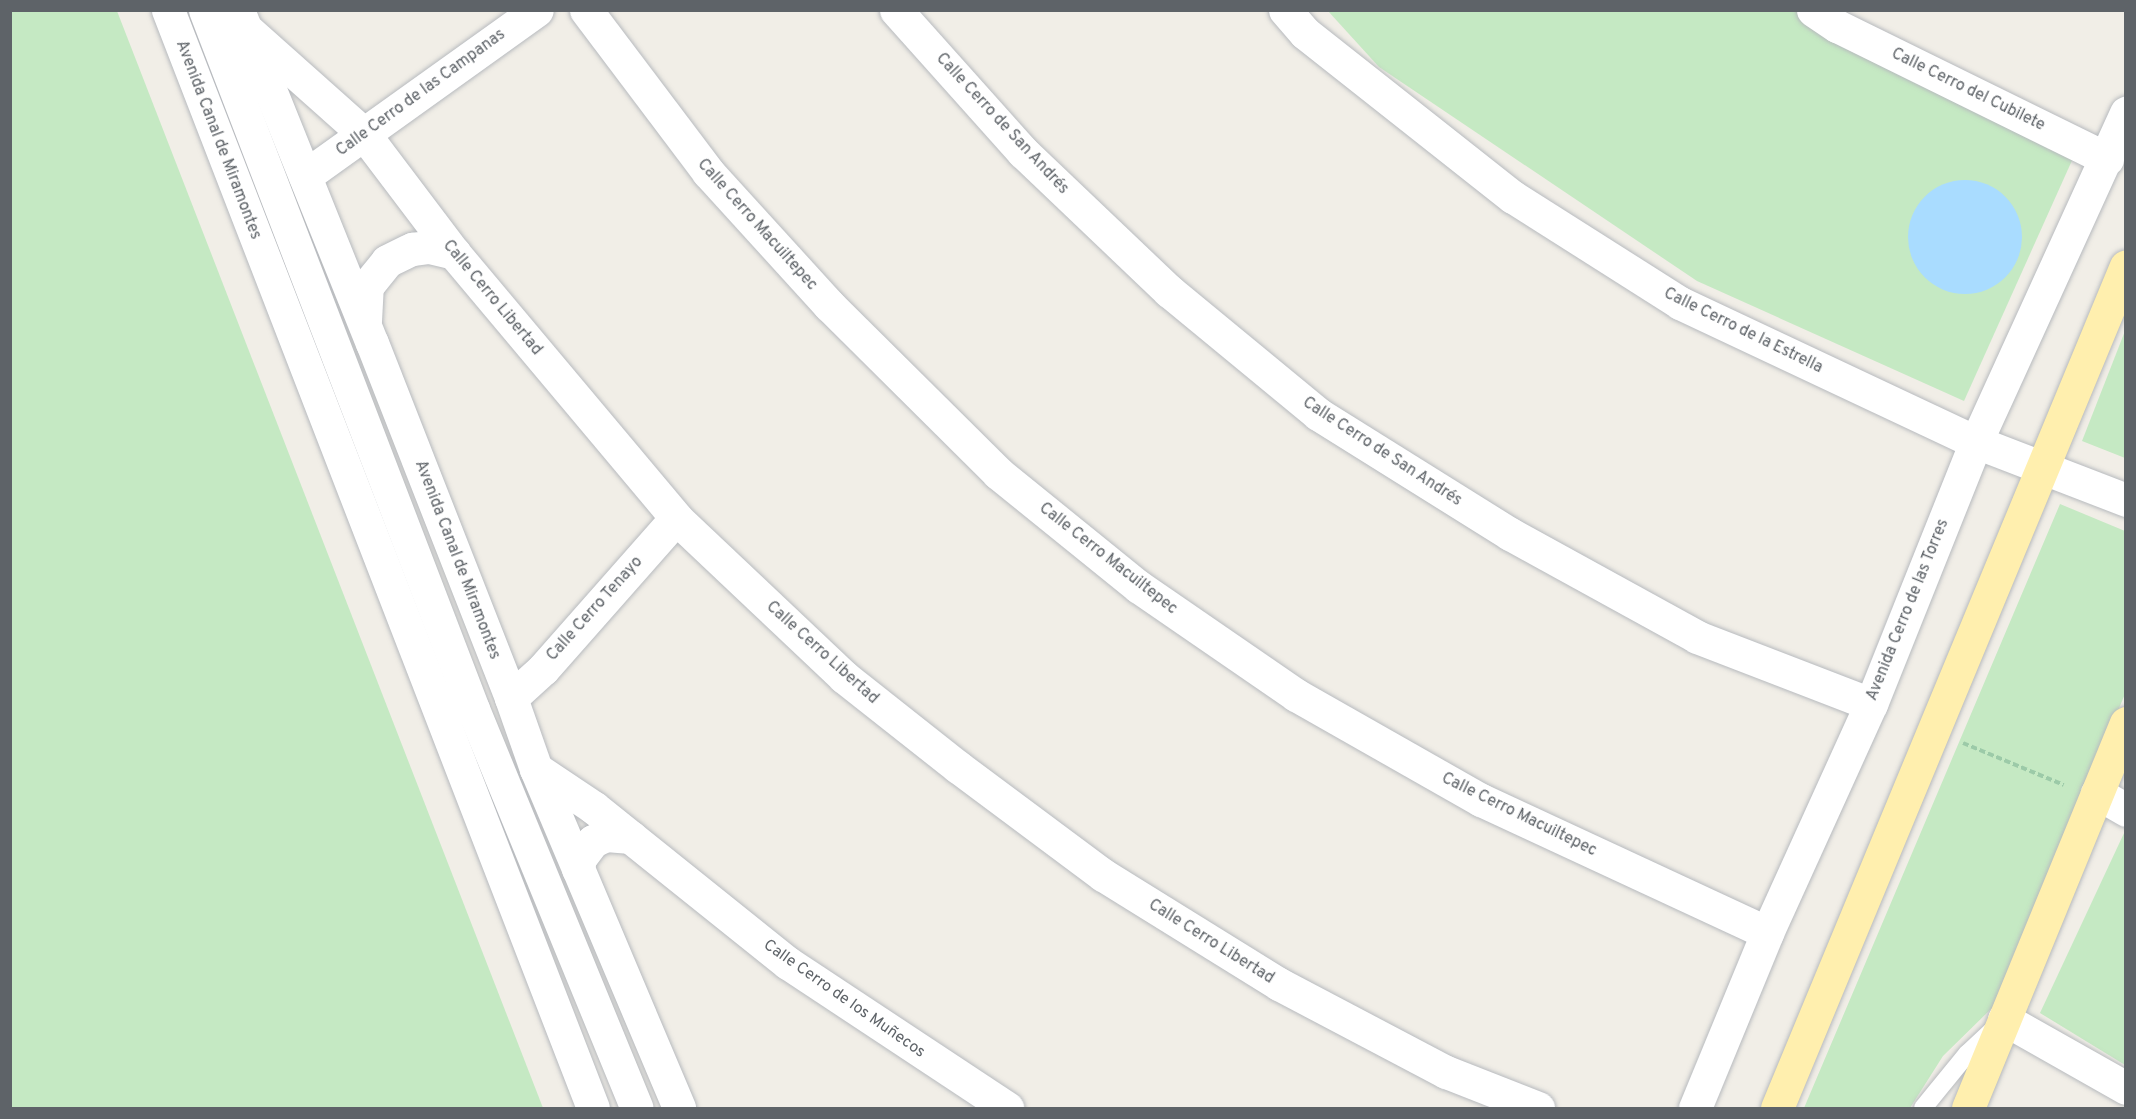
<!DOCTYPE html>
<html>
<head>
<meta charset="utf-8">
<style>
  body { margin:0 }
  #map { position:relative; width:2136px; height:1119px; overflow:hidden; background:#f1eee7; font-family:Overpass,sans-serif }
  div>[style] { position:absolute }
  .green>* { inset:0; background:#c5e9c3 }
  .water>* { inset:0; background:#a9dcff }
  .round { border-radius:50% }
  .path>* { height:4px; margin-top:-2px; transform-origin:0; background:repeating-linear-gradient(90deg,#9ccaa8 0 6px,transparent 0 9px) }
  .roads { filter:drop-shadow(0 0 2px #b7babe) drop-shadow(0 0 2px #b7babe) }
  .lane>* { height:18px; margin:-9px; padding:0 9px; transform-origin:9px; border-radius:9px; background:#fff }
  .street>* { height:33px; margin:-16.5px; padding:0 16.5px; transform-origin:16.5px; border-radius:16.5px; background:#fff }
  .secondary>* { height:33px; margin:-16.5px; padding:0 16.5px; transform-origin:16.5px; border-radius:16.5px; background:#fff }
  .primary>* { height:33px; margin:-16.5px; padding:0 16.5px; transform-origin:16.5px; border-radius:16.5px; background:#ffefae }
  span { translate:-50% -50%; white-space:nowrap; text-align:center; line-height:1.15; -webkit-text-stroke:4.5px #fff; paint-order:stroke }
  .street-label { font-size:16px; color:#5e6368 }
  .frame { position:absolute; inset:0; border:12px solid #5e6368; pointer-events:none }
</style>
</head>
<body>
<div id="map">
  <div class="green">
    <div style="clip-path:polygon(10px 11px,117px 11px,543px 1108px,11px 1108px)"></div>
    <div style="clip-path:polygon(1328px 11px,1801px 11px,2074px 156px,1964px 401px,1697px 281px,1379px 67px)"></div>
    <div style="clip-path:polygon(2125px 331px,2125px 458px,2082px 441px)"></div>
    <div style="clip-path:polygon(2060px 504px,2125px 531px,2125px 694px,1993px 1007px,1943px 1056px,1910px 1108px,1804px 1108px)"></div>
    <div style="clip-path:polygon(2125px 831px,2125px 1065px,2040px 1013px)"></div>
  </div>
  <div class="water">
    <div class="round" style="left:1908px;top:180px;width:114px;height:114px"></div>
  </div>
  <div class="path">
    <div style="left:1963px;top:743px;width:109px;rotate:22.6deg"></div>
  </div>
  <div class="roads">
    <div class="lane">
      <div style="left:1923px;top:1108px;width:70px;rotate:-50.8deg"></div>
      <div style="left:1967px;top:1054px;width:34px;rotate:-43deg"></div>
    </div>
    <div class="street">
      <div style="left:586px;top:10px;width:203px;rotate:53deg"></div>
      <div style="left:708px;top:172px;width:180px;rotate:47.7deg"></div>
      <div style="left:829px;top:305px;width:238px;rotate:44.8deg"></div>
      <div style="left:998px;top:473px;width:181px;rotate:39deg"></div>
      <div style="left:1139px;top:587px;width:191px;rotate:34.5deg"></div>
      <div style="left:1296px;top:695px;width:213px;rotate:29.6deg"></div>
      <div style="left:1481px;top:800px;width:315px;rotate:24.9deg"></div>
      <div style="left:896px;top:10px;width:191px;rotate:48.2deg"></div>
      <div style="left:1023px;top:152px;width:202px;rotate:43.6deg"></div>
      <div style="left:1169px;top:291px;width:193px;rotate:39.5deg"></div>
      <div style="left:1318px;top:414px;width:226px;rotate:32deg"></div>
      <div style="left:1510px;top:534px;width:213px;rotate:28.8deg"></div>
      <div style="left:1697px;top:637px;width:186px;rotate:21.1deg"></div>
      <div style="left:1285px;top:10px;width:30px;rotate:49deg"></div>
      <div style="left:1305px;top:33px;width:265px;rotate:38.3deg"></div>
      <div style="left:1513px;top:197px;width:198px;rotate:32.4deg"></div>
      <div style="left:1680px;top:303px;width:327px;rotate:25.2deg"></div>
      <div style="left:1813px;top:10px;width:29px;rotate:34deg"></div>
      <div style="left:1837px;top:26px;width:301px;rotate:26.2deg"></div>
      <div style="left:245px;top:28px;width:159px;rotate:41.7deg"></div>
      <div style="left:364px;top:134px;width:149px;rotate:52.9deg"></div>
      <div style="left:454px;top:253px;width:346px;rotate:50deg"></div>
      <div style="left:676px;top:518px;width:231px;rotate:43.4deg"></div>
      <div style="left:844px;top:677px;width:145px;rotate:38.3deg"></div>
      <div style="left:958px;top:767px;width:181px;rotate:36.7deg"></div>
      <div style="left:1103px;top:875px;width:207px;rotate:31.8deg"></div>
      <div style="left:1279px;top:984px;width:189px;rotate:27.8deg"></div>
      <div style="left:1446px;top:1072px;width:99px;rotate:21.4deg"></div>
      <div style="left:305px;top:176px;width:285px;rotate:-35.6deg"></div>
      <div style="left:511px;top:698px;width:43px;rotate:-42.2deg"></div>
      <div style="left:543px;top:669px;width:201px;rotate:-48.6deg"></div>
      <div style="left:536px;top:769px;width:69px;rotate:33.7deg"></div>
      <div style="left:593px;top:807px;width:250px;rotate:38.7deg"></div>
      <div style="left:788px;top:963px;width:263px;rotate:33.5deg"></div>
      <div style="left:2097px;top:793px;width:34px;rotate:30deg"></div>
      <div style="left:578px;top:869px;width:11px;rotate:-80deg"></div>
      <div style="left:580px;top:858px;width:21px;rotate:-53deg"></div>
      <div style="left:593px;top:841px;width:14px;rotate:-25deg"></div>
      <div style="left:606px;top:835px;width:25px;rotate:5deg"></div>
      <div style="left:2004px;top:1019px;width:140px;rotate:29.5deg"></div>
    </div>
    <div class="secondary">
      <div style="left:168px;top:10px;width:1177px;rotate:68.84deg"></div>
      <div style="left:205px;top:10px;width:749px;rotate:69.02deg"></div>
      <div style="left:473px;top:709px;width:431px;rotate:67.7deg"></div>
      <div style="left:238px;top:10px;width:359px;rotate:68.1deg"></div>
      <div style="left:372px;top:343px;width:381px;rotate:68.6deg"></div>
      <div style="left:511px;top:698px;width:75px;rotate:70.6deg"></div>
      <div style="left:536px;top:769px;width:368px;rotate:67.1deg"></div>
      <div style="left:365px;top:321px;width:35px;rotate:-87deg"></div>
      <div style="left:367px;top:286px;width:32px;rotate:-51deg"></div>
      <div style="left:387px;top:261px;width:28px;rotate:-26deg"></div>
      <div style="left:412px;top:249px;width:17px;rotate:-7deg"></div>
      <div style="left:429px;top:247px;width:26px;rotate:13deg"></div>
      <div style="left:1976px;top:442px;width:161px;rotate:21.1deg"></div>
      <div style="left:1695px;top:1108px;width:189px;rotate:-67.6deg"></div>
      <div style="left:1767px;top:933px;width:252px;rotate:-65.6deg"></div>
      <div style="left:1871px;top:704px;width:282px;rotate:-68.2deg"></div>
      <div style="left:1976px;top:442px;width:362px;rotate:-65.5deg"></div>
    </div>
    <div class="primary">
      <div style="left:1777px;top:1108px;width:911px;rotate:-67.49deg"></div>
      <div style="left:1968px;top:1108px;width:416px;rotate:-67.7deg"></div>
    </div>
  </div>
  <div class="street-label">
    <span style="left:1968px;top:90px;rotate:26deg">Calle Cerro del Cubilete</span>
    <span style="left:421px;top:93px;rotate:-36deg">Calle Cerro de las Campanas</span>
    <span style="left:1002px;top:124px;rotate:47deg">Calle Cerro de San Andrés</span>
    <span style="left:218px;top:140px;rotate:69deg">Avenida Canal de Miramontes</span>
    <span style="left:757px;top:225px;rotate:48deg">Calle Cerro Macuiltepec</span>
    <span style="left:492px;top:298px;rotate:50deg">Calle Cerro Libertad</span>
    <span style="left:1743px;top:331px;rotate:26deg">Calle Cerro de la Estrella</span>
    <span style="left:1382px;top:452px;rotate:33deg">Calle Cerro de San Andrés</span>
    <span style="left:1108px;top:559px;rotate:38deg">Calle Cerro Macuiltepec</span>
    <span style="left:457px;top:560px;rotate:69deg">Avenida Canal de Miramontes</span>
    <span style="left:595px;top:609px;rotate:-48deg">Calle Cerro Tenayo</span>
    <span style="left:1908px;top:610px;rotate:-68deg">Avenida Cerro de las Torres</span>
    <span style="left:822px;top:653px;rotate:42deg">Calle Cerro Libertad</span>
    <span style="left:1519px;top:815px;rotate:26deg">Calle Cerro Macuiltepec</span>
    <span style="left:1211px;top:942px;rotate:32deg">Calle Cerro Libertad</span>
    <span style="left:844px;top:999px;rotate:35deg">Calle Cerro de los Muñecos</span>
  </div>
  <div class="frame"></div>
</div>
</body>
</html>
